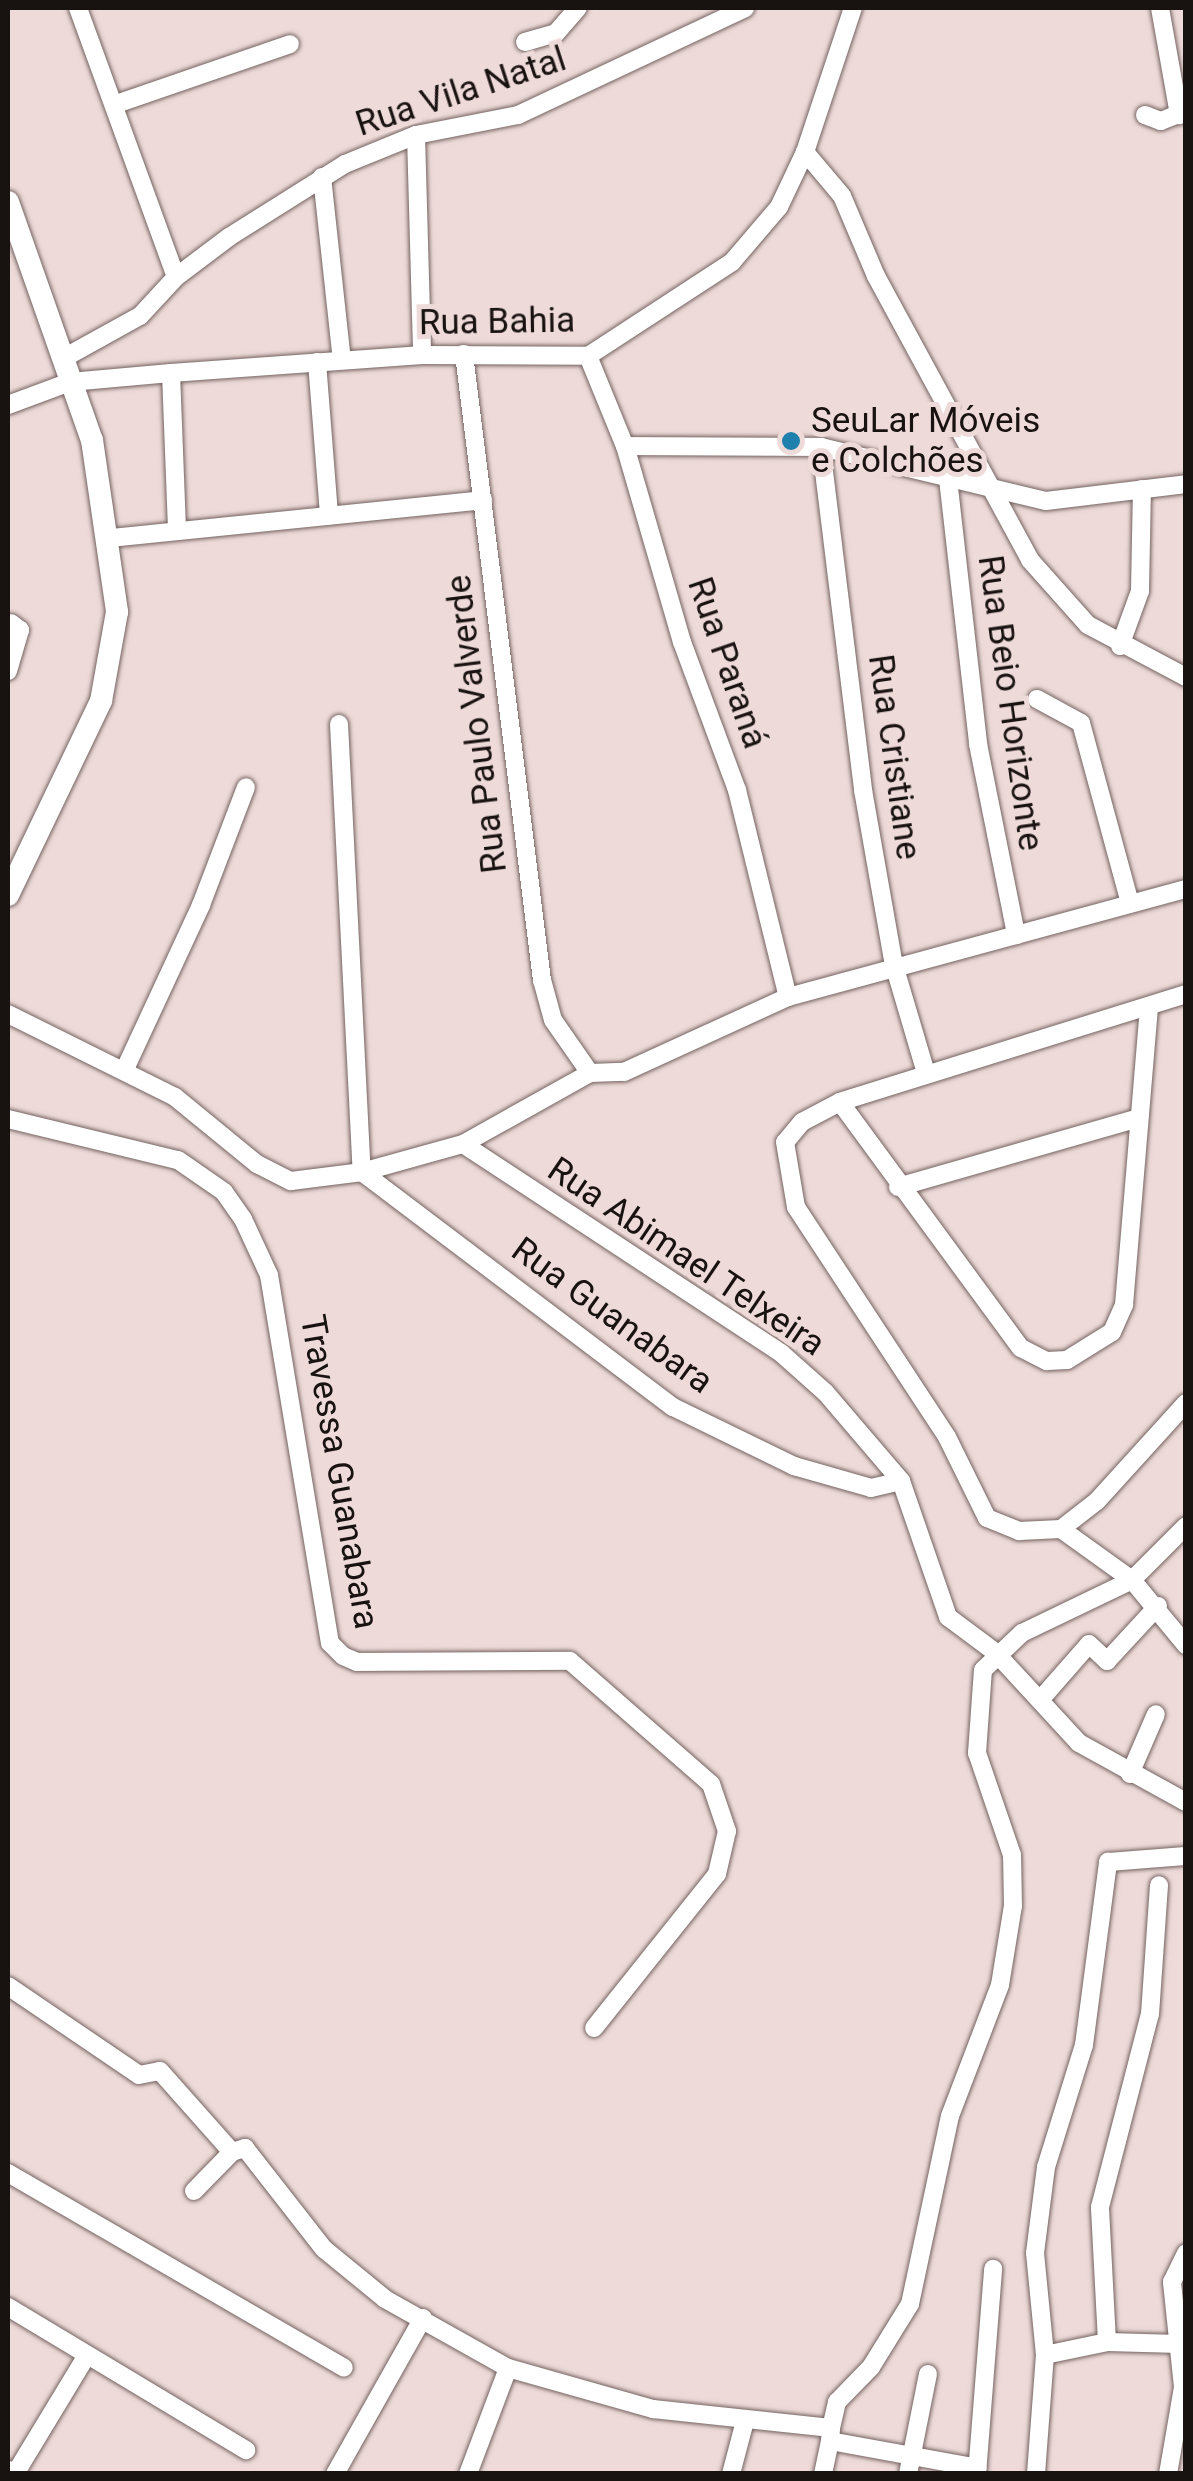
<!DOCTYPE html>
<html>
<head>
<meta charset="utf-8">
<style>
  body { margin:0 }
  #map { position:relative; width:1193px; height:2481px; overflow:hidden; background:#eedbd9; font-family:Roboto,sans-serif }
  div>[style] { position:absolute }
  .roads { filter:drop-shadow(0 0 2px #736260) drop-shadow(0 0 2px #736260) }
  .minor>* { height:18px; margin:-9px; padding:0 9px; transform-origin:9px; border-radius:9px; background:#fff }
  .major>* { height:22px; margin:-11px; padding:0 11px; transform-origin:11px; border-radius:11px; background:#fff }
  .dots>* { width:28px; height:28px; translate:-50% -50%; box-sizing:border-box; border:5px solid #eedbd9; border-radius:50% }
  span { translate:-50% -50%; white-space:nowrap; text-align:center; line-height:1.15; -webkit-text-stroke:10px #eedbd9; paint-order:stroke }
  .street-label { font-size:35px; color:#181211 }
  .poi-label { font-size:35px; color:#181211 }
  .left { translate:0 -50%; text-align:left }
  .frame { position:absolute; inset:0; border:10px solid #181211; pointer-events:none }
</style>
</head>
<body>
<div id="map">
  <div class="roads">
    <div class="minor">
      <div style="left:78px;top:8px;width:286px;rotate:70deg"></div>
      <div style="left:1160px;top:8px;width:109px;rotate:79.9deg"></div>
      <div style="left:525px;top:42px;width:32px;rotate:-16deg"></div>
      <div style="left:556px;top:33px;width:33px;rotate:-49deg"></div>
      <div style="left:116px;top:104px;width:184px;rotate:-19deg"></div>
      <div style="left:1145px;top:115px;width:17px;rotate:21deg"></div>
      <div style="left:1161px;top:121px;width:27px;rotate:-22deg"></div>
      <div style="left:416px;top:135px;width:220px;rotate:88.4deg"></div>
      <div style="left:805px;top:152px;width:57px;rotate:49.9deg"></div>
      <div style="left:842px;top:196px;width:87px;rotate:67deg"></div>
      <div style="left:876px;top:276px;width:323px;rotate:61.5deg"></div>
      <div style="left:1030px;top:560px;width:87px;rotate:48.3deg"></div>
      <div style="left:1088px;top:625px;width:111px;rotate:28deg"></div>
      <div style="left:322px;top:177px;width:184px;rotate:83.8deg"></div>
      <div style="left:464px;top:354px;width:631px;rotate:82.9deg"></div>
      <div style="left:542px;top:980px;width:41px;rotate:74.6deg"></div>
      <div style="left:553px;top:1020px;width:65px;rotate:55.1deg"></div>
      <div style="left:588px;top:356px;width:97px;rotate:67.7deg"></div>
      <div style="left:625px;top:446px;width:204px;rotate:73.8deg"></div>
      <div style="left:682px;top:642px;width:158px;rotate:69.6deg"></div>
      <div style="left:737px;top:790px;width:213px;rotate:76.2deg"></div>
      <div style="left:62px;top:359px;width:89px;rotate:-28.9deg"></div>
      <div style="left:140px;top:316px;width:53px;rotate:-47.3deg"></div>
      <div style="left:176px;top:277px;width:66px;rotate:-37deg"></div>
      <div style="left:229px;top:237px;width:137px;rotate:-32.2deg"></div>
      <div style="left:345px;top:164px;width:77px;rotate:-22.2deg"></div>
      <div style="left:416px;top:135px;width:104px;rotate:-11.1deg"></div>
      <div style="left:518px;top:115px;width:251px;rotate:-25.2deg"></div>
      <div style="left:317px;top:362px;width:154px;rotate:85.5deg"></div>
      <div style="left:171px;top:373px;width:158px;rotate:87.8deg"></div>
      <div style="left:8px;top:405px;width:66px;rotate:-20.4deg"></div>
      <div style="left:70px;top:382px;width:101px;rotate:-5.1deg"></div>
      <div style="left:171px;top:373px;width:252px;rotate:-4.1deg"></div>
      <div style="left:422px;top:355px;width:166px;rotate:0.3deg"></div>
      <div style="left:588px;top:356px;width:172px;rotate:-33.1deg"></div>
      <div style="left:732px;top:262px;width:72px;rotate:-49.5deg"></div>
      <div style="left:779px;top:207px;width:61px;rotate:-64.7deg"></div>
      <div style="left:805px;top:152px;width:152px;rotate:-71.6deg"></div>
      <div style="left:625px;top:446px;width:196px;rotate:0.3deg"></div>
      <div style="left:821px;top:447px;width:231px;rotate:13.5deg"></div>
      <div style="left:1046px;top:501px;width:141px;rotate:-6.9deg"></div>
      <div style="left:821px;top:447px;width:346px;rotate:83deg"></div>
      <div style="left:863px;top:790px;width:178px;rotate:80deg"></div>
      <div style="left:894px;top:965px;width:113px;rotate:73.5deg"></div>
      <div style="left:948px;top:479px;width:267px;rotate:83.5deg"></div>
      <div style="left:978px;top:744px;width:195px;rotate:78.7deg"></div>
      <div style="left:111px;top:538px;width:374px;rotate:-5.8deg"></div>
      <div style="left:1120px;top:646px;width:59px;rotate:-70deg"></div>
      <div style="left:1140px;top:591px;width:102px;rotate:-88.9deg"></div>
      <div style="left:8px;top:671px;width:43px;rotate:-73.7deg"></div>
      <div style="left:20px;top:630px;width:11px;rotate:-142deg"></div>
      <div style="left:1037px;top:699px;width:50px;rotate:28.6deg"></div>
      <div style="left:1081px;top:723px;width:187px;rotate:74.8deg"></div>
      <div style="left:339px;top:724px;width:449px;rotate:87.1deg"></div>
      <div style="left:1186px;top:994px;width:362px;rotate:162.7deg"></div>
      <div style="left:840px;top:1102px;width:43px;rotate:152.2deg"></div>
      <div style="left:802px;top:1122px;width:26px;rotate:130deg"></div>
      <div style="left:785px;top:1142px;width:66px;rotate:80.4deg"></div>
      <div style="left:796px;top:1207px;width:275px;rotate:56.7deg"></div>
      <div style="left:947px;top:1437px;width:90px;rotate:63.7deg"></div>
      <div style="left:987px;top:1518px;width:35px;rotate:22deg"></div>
      <div style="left:1019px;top:1531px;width:42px;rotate:-2.7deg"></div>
      <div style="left:1061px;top:1529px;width:46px;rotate:-37.9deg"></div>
      <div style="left:1097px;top:1501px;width:132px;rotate:-47.8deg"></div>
      <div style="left:8px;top:1014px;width:186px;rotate:26.4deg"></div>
      <div style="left:175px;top:1097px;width:106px;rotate:39.3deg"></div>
      <div style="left:257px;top:1164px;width:38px;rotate:27deg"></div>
      <div style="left:291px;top:1181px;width:72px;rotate:-7.2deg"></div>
      <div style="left:362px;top:1172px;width:105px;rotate:-15.5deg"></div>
      <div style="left:463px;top:1144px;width:145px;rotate:-29.2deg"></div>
      <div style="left:125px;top:1069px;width:181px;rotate:-65.1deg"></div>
      <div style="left:201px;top:905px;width:126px;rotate:-69.1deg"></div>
      <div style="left:590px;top:1073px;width:34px;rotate:-2deg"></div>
      <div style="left:624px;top:1072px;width:180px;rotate:-24.6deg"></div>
      <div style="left:788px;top:997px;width:412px;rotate:-15.2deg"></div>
      <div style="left:840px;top:1102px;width:305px;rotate:53.7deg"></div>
      <div style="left:1021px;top:1348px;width:29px;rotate:27deg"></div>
      <div style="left:1047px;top:1361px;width:20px;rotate:-3deg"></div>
      <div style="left:1067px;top:1360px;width:53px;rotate:-31.9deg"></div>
      <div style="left:1112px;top:1332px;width:30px;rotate:-66deg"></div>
      <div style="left:1124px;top:1305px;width:297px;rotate:-85.2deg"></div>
      <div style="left:8px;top:1119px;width:175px;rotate:13.6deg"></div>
      <div style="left:178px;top:1160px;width:56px;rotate:34.8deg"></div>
      <div style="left:224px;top:1192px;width:33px;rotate:55deg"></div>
      <div style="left:243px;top:1219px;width:62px;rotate:65.1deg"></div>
      <div style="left:269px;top:1275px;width:373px;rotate:80.6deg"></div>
      <div style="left:330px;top:1643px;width:18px;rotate:45deg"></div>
      <div style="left:343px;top:1656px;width:15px;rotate:23deg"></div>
      <div style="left:357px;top:1662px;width:213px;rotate:-0.3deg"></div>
      <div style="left:570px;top:1661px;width:187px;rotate:41.1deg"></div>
      <div style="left:711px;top:1784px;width:50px;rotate:71.2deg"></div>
      <div style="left:727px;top:1831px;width:44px;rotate:103.1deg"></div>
      <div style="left:717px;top:1874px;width:197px;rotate:128.6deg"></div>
      <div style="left:463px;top:1144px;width:381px;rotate:33.3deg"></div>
      <div style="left:781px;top:1353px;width:59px;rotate:41.6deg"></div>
      <div style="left:825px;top:1392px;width:117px;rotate:49.5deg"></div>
      <div style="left:901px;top:1481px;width:144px;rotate:70.9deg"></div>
      <div style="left:948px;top:1617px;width:59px;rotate:36.7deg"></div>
      <div style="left:995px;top:1652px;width:124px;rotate:47.3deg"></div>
      <div style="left:1079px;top:1743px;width:122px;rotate:28.9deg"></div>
      <div style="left:362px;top:1172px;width:390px;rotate:37.1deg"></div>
      <div style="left:673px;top:1407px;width:135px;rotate:26deg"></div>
      <div style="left:794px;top:1466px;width:80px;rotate:15.9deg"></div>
      <div style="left:871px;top:1488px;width:31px;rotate:-13deg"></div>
      <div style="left:898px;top:1187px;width:251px;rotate:-16deg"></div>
      <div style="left:1061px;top:1529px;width:87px;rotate:35.7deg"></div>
      <div style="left:1132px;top:1580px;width:85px;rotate:50.3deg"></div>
      <div style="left:1040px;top:1700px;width:74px;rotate:-48.8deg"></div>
      <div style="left:1089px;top:1644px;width:25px;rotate:43deg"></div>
      <div style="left:1107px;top:1661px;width:75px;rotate:-47.2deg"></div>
      <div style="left:1130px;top:1774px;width:65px;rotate:-66.6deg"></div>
      <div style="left:8px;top:1986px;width:158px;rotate:34.2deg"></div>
      <div style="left:139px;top:2075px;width:21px;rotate:-11deg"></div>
      <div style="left:160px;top:2071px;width:108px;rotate:48.4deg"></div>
      <div style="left:8px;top:2173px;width:388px;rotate:30.1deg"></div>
      <div style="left:194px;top:2191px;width:54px;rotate:-45.7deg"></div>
      <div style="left:232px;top:2152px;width:14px;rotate:-17deg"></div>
      <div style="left:245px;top:2148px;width:128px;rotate:52deg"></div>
      <div style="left:324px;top:2249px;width:79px;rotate:39.3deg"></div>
      <div style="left:385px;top:2299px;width:141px;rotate:29.3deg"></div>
      <div style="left:508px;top:2368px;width:151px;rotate:15.8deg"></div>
      <div style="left:653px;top:2409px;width:179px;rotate:6.1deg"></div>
      <div style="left:831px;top:2428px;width:27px;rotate:-77deg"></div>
      <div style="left:837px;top:2402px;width:49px;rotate:-45.8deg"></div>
      <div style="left:871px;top:2367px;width:74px;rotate:-58.2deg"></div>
      <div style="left:910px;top:2304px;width:192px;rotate:-78deg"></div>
      <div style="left:950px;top:2116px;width:140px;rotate:-69.1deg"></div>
      <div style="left:1000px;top:1985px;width:80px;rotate:-80.7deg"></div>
      <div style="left:1013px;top:1906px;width:51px;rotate:-91.1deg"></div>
      <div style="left:1012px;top:1855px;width:108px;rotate:-108.9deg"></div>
      <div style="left:977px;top:1753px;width:83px;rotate:-85.9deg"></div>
      <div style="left:983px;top:1670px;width:54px;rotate:-43.5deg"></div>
      <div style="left:1022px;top:1633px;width:122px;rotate:-25.7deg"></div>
      <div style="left:1132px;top:1580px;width:76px;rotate:-45deg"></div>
      <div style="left:8px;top:2307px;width:278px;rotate:31deg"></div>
      <div style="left:1107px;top:2342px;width:135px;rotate:-93deg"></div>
      <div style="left:1100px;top:2207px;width:199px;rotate:-75.5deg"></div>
      <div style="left:1150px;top:2014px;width:129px;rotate:-86deg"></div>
      <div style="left:1045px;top:2355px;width:63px;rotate:-11.8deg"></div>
      <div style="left:1107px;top:2342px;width:73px;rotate:1.6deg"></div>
      <div style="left:831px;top:2428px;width:13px;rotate:94deg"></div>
      <div style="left:830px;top:2441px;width:150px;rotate:10.3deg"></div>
      <div style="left:15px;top:2474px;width:139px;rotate:-58.8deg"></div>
      <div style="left:335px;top:2474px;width:179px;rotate:-60.6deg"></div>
      <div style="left:468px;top:2474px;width:113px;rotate:-69.3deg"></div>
      <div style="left:731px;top:2474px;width:55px;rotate:-75.2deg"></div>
      <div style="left:823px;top:2474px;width:34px;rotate:-78deg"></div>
      <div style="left:908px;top:2474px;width:102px;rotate:-78.7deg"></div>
      <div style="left:977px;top:2474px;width:206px;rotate:-85.5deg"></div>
      <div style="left:1036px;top:2474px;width:119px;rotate:-85.7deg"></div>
      <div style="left:1045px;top:2355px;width:102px;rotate:-95.6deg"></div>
      <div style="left:1035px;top:2253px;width:87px;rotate:-82.7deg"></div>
      <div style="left:1046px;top:2167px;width:128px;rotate:-72.7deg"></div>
      <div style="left:1084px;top:2045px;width:185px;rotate:-82.5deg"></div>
      <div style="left:1108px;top:1862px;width:78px;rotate:-4.4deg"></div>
      <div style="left:1168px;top:2474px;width:88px;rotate:-80.2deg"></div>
      <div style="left:1183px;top:2387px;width:106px;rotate:-96deg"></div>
      <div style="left:1172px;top:2282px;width:32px;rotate:-64deg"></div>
    </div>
    <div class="major">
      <div style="left:8px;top:202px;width:252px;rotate:70.6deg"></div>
      <div style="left:92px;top:440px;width:174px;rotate:81.7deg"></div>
      <div style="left:117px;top:612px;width:90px;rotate:100.2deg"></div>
      <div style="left:101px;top:701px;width:215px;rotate:115.6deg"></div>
      <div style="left:8px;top:2472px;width:3px;rotate:45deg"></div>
    </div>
  </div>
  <div class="dots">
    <div style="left:791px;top:441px;background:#2080ac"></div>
  </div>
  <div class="street-label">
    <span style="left:461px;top:92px;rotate:-18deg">Rua Vila Natal</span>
    <span style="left:497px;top:322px;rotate:-1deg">Rua Bahia</span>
    <span style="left:727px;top:663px;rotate:71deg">Rua Paraná</span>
    <span style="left:1010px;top:703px;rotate:82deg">Rua Beio Horizonte</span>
    <span style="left:477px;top:724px;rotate:-97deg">Rua Paulo Valverde</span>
    <span style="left:894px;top:757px;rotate:82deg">Rua Cristiane</span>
    <span style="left:686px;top:1257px;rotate:34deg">Rua Abimael Telxeira</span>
    <span style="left:612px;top:1316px;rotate:36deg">Rua Guanabara</span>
    <span style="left:339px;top:1472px;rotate:80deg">Travessa Guanabara</span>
  </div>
  <div class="poi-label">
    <span class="left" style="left:811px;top:441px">SeuLar Móveis<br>e Colchões</span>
  </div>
  <div class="frame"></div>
</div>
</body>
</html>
